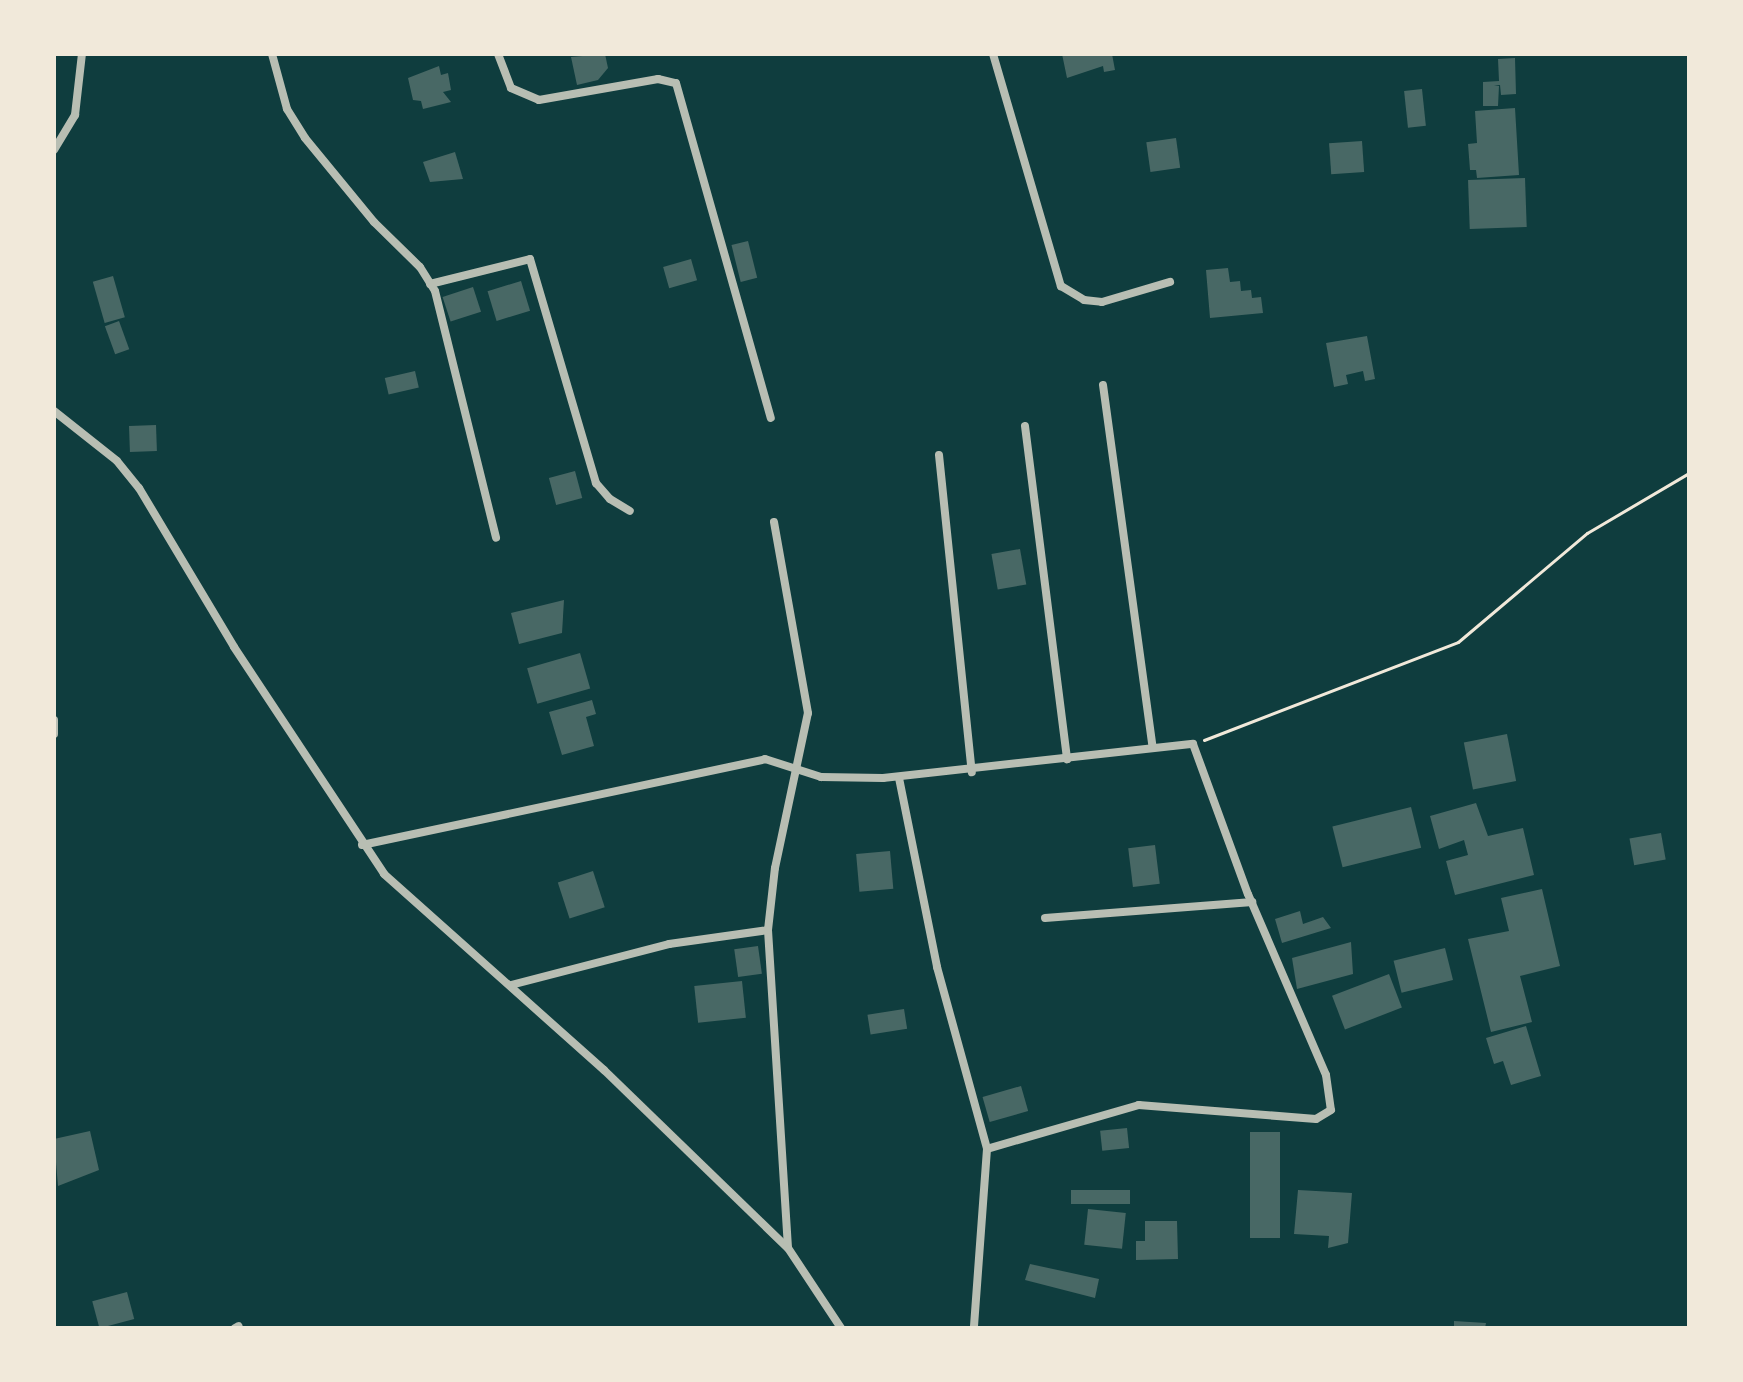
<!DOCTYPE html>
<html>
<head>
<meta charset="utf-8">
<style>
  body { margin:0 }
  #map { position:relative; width:1743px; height:1382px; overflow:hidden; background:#0f3d3e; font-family:Lato,sans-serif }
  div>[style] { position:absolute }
  .building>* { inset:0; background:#486865; transform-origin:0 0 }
  .path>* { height:3px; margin:-1.5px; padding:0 1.5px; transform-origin:1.5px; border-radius:1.5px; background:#f1e9da }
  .minor>* { height:8px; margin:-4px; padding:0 4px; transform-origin:4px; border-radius:4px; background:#b8beb3 }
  span { translate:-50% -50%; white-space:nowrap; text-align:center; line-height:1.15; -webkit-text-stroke:7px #f1e9da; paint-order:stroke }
  .frame { position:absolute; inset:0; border:56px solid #f1e9da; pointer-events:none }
</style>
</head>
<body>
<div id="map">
  <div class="building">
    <div style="clip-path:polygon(605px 54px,608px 68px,598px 80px,577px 85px,571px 57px)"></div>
    <div style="clip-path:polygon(1062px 54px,1112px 54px,1115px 70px,1104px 72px,1103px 66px,1067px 78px)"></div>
    <div style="clip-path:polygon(1515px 58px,1516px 94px,1501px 95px,1500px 85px,1494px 85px,1499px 86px,1498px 106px,1483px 106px,1483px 82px,1499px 81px,1498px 59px)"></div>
    <div style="clip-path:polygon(439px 66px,441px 75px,448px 73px,451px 90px,443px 92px,451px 102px,423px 109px,421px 101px,413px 100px,408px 78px)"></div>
    <div style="left:1422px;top:89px;width:37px;height:18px;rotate:84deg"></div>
    <div style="clip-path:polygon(1515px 108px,1519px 175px,1477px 178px,1476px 170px,1470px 170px,1468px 144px,1477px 143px,1475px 111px)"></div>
    <div style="left:1176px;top:138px;width:30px;height:30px;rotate:82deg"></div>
    <div style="left:1362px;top:141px;width:31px;height:33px;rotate:86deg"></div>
    <div style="clip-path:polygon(455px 152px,463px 179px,430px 182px,423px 162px)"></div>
    <div style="left:1525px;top:178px;width:49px;height:57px;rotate:88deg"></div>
    <div style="left:748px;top:241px;width:38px;height:17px;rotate:76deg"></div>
    <div style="left:691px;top:259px;width:22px;height:29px;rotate:74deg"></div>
    <div style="clip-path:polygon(1228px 268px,1230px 282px,1240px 281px,1241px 291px,1251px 290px,1252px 298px,1261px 297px,1263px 313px,1210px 318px,1206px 270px)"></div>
    <div style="left:113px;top:276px;width:43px;height:21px;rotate:74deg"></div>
    <div style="left:521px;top:281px;width:31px;height:35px;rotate:73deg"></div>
    <div style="left:473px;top:287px;width:26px;height:32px;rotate:72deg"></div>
    <div style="left:119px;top:321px;width:30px;height:15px;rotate:70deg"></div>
    <div style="clip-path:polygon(1367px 336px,1375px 379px,1365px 381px,1363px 371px,1346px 375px,1348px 384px,1334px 387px,1326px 343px)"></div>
    <div style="left:415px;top:371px;width:17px;height:31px;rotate:77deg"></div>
    <div style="left:156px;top:425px;width:26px;height:27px;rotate:88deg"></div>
    <div style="left:575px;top:471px;width:28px;height:27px;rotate:75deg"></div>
    <div style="left:1020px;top:549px;width:36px;height:29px;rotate:80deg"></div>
    <div style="clip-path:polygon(564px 600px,562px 633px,519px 644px,511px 613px)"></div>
    <div style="left:580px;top:653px;width:37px;height:55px;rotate:74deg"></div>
    <div style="clip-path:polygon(592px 700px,596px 714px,586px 717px,594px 746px,562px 755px,549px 712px)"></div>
    <div style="left:1507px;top:734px;width:48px;height:44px;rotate:79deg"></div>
    <div style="clip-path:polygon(1476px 803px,1488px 836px,1523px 828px,1534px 875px,1455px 895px,1446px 861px,1468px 855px,1464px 840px,1439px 849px,1430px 816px)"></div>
    <div style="left:1411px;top:807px;width:42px;height:81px;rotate:76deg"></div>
    <div style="left:1661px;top:833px;width:27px;height:32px;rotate:80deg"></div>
    <div style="left:1155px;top:845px;width:39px;height:27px;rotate:83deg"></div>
    <div style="left:890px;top:851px;width:38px;height:34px;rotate:85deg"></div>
    <div style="left:593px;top:871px;width:38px;height:37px;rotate:72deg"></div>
    <div style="clip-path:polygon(1542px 889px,1560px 966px,1520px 976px,1532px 1022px,1491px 1032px,1468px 939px,1509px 931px,1501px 898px)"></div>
    <div style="clip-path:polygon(1300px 911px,1303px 924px,1323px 917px,1331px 928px,1282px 943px,1275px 919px)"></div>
    <div style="clip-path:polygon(1351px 942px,1353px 974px,1297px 989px,1292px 958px)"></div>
    <div style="left:758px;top:946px;width:28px;height:24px;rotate:82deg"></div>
    <div style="left:1445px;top:948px;width:33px;height:53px;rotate:76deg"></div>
    <div style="left:1389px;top:974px;width:36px;height:61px;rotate:69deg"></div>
    <div style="left:742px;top:981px;width:37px;height:48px;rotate:84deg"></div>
    <div style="left:904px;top:1009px;width:20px;height:37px;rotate:81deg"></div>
    <div style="clip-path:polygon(1526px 1026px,1541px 1076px,1511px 1085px,1503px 1061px,1494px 1064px,1486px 1038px)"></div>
    <div style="left:1021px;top:1086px;width:26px;height:40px;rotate:74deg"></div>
    <div style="left:1127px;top:1128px;width:20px;height:27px;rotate:84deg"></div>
    <div style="clip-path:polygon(90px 1131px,99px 1170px,58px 1186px,54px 1139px)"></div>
    <div style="left:1250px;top:1132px;width:30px;height:106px"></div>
    <div style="left:1130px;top:1190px;width:14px;height:59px;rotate:90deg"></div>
    <div style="clip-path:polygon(1298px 1190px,1352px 1193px,1348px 1243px,1328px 1248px,1329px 1236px,1294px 1234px)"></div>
    <div style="left:1088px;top:1209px;width:38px;height:36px;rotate:6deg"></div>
    <div style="clip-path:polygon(1145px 1221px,1177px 1221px,1178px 1259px,1136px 1260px,1136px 1241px,1145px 1241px)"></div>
    <div style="clip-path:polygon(1030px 1264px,1099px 1279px,1095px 1298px,1025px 1280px)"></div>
    <div style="left:127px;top:1292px;width:28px;height:36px;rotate:75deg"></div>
    <div style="clip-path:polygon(1454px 1321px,1486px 1323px,1485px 1328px,1454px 1328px)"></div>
  </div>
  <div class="path">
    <div style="left:1204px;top:740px;width:272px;rotate:-21.1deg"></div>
    <div style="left:1458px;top:642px;width:169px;rotate:-40.2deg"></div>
    <div style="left:1587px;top:533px;width:118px;rotate:-30.5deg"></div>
  </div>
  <div class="minor">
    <div style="left:272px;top:54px;width:57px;rotate:74.7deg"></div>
    <div style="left:287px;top:109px;width:34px;rotate:58deg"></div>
    <div style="left:305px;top:138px;width:109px;rotate:50.6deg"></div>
    <div style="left:374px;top:222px;width:64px;rotate:44.4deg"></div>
    <div style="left:420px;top:267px;width:28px;rotate:58deg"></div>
    <div style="left:435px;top:291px;width:254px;rotate:76.1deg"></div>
    <div style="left:498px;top:54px;width:36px;rotate:69deg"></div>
    <div style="left:511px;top:88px;width:30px;rotate:23deg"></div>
    <div style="left:539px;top:100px;width:121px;rotate:-10deg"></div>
    <div style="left:658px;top:79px;width:18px;rotate:13deg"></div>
    <div style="left:676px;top:83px;width:348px;rotate:74.2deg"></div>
    <div style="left:993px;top:54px;width:242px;rotate:73.7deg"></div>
    <div style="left:1061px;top:286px;width:27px;rotate:31deg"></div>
    <div style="left:1084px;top:300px;width:18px;rotate:6deg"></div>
    <div style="left:1102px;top:302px;width:71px;rotate:-16.4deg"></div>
    <div style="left:54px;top:150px;width:41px;rotate:-59deg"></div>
    <div style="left:75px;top:115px;width:61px;rotate:-83.5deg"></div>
    <div style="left:430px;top:284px;width:103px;rotate:-14deg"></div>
    <div style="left:530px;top:259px;width:234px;rotate:73.6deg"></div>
    <div style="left:596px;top:483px;width:21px;rotate:49deg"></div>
    <div style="left:610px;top:499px;width:23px;rotate:31deg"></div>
    <div style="left:1103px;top:385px;width:366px;rotate:82.2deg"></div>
    <div style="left:54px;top:411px;width:80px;rotate:38.4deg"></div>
    <div style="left:117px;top:461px;width:35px;rotate:51deg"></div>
    <div style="left:139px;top:488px;width:185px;rotate:59.1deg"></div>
    <div style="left:234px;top:647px;width:272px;rotate:56.5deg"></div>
    <div style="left:384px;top:874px;width:295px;rotate:41.7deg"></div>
    <div style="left:604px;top:1070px;width:256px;rotate:44.1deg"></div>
    <div style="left:788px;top:1248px;width:96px;rotate:56.5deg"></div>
    <div style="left:1025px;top:426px;width:336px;rotate:82.8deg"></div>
    <div style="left:939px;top:455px;width:319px;rotate:84.1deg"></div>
    <div style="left:54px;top:720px;width:14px;rotate:90deg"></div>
    <div style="left:899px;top:778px;width:193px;rotate:78.6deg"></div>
    <div style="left:937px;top:967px;width:189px;rotate:74.6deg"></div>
    <div style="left:987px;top:1149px;width:179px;rotate:94.2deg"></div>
    <div style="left:362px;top:845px;width:412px;rotate:-12deg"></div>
    <div style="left:765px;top:759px;width:59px;rotate:17.8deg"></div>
    <div style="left:821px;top:777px;width:62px;rotate:0.9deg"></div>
    <div style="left:883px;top:778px;width:312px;rotate:-6.3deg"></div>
    <div style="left:1193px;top:744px;width:160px;rotate:69.9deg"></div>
    <div style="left:1248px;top:894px;width:197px;rotate:66.7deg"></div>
    <div style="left:1326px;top:1075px;width:35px;rotate:82deg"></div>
    <div style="left:1331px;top:1110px;width:17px;rotate:149deg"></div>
    <div style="left:1316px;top:1119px;width:178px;rotate:-175.5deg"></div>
    <div style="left:1139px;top:1105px;width:158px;rotate:163.9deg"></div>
    <div style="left:1045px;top:918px;width:208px;rotate:-4.4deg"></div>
    <div style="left:768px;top:930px;width:318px;rotate:86.4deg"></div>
    <div style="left:511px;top:985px;width:163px;rotate:-14.5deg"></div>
    <div style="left:669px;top:944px;width:100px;rotate:-8deg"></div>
    <div style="left:768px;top:930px;width:62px;rotate:-83.6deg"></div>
    <div style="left:775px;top:868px;width:158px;rotate:-78deg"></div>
    <div style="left:808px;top:713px;width:194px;rotate:-100.1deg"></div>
    <div style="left:235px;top:1328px;width:4px;rotate:-27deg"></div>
  </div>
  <div class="frame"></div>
</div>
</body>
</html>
